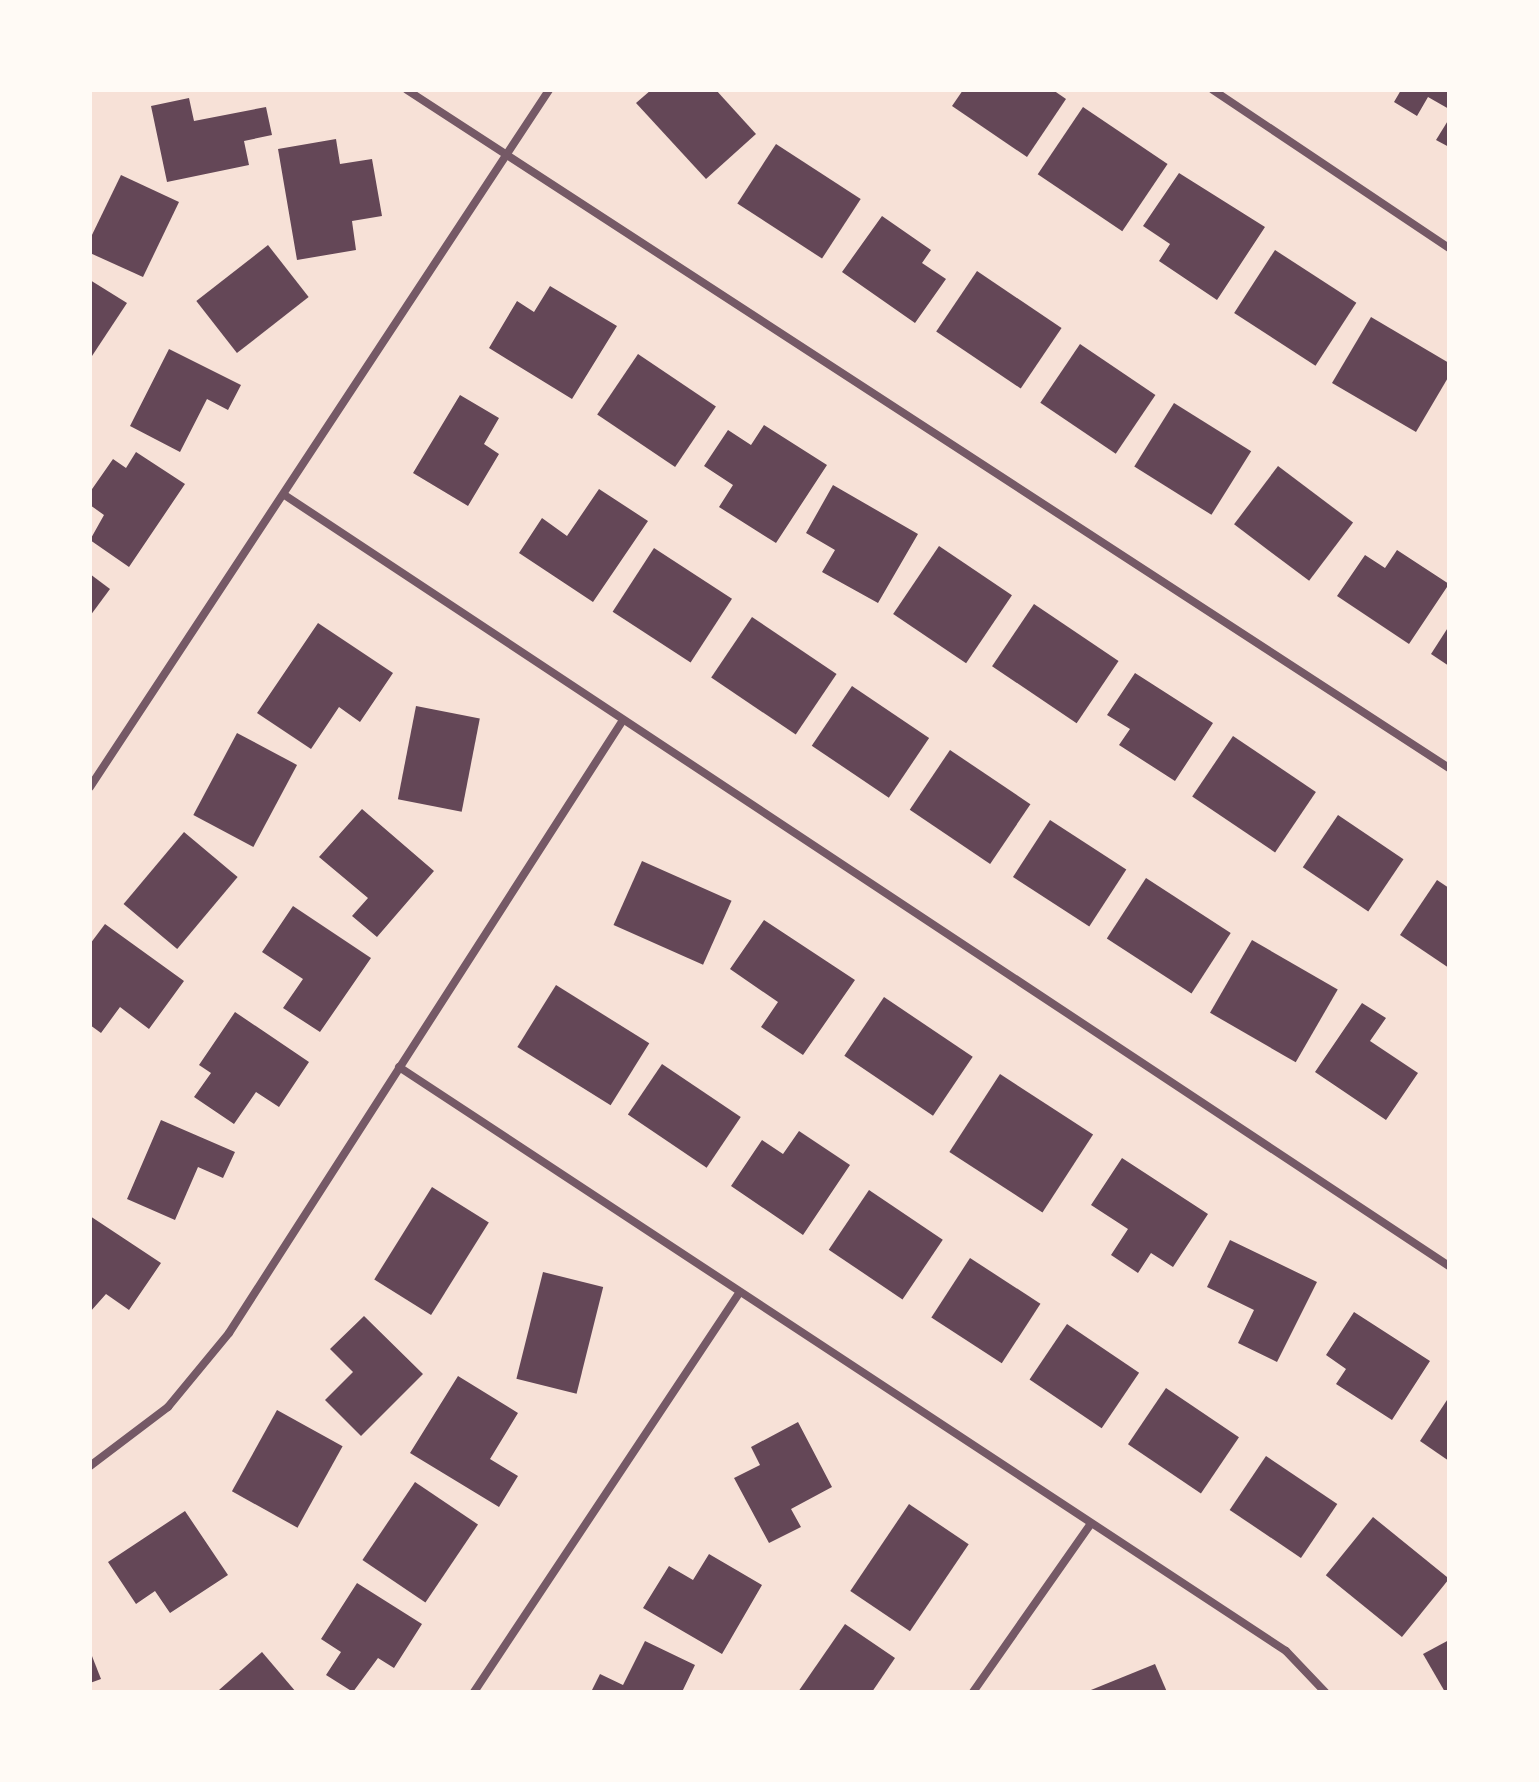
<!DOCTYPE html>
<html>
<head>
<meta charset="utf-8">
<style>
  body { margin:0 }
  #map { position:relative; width:1539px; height:1782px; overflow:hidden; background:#f7e1d7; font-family:"PT Sans Narrow",sans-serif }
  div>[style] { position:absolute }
  .building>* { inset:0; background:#644757; transform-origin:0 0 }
  .minor>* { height:8px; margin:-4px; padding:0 4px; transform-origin:4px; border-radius:4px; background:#755966 }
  span { translate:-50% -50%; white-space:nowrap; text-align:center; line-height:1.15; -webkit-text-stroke:8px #fffaf5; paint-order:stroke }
  .frame { position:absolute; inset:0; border:92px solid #fffaf5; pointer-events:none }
</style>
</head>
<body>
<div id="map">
  <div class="building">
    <div style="clip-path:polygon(651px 90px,716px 90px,756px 134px,706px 179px,636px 103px)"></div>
    <div style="clip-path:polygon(963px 90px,1053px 90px,1066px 99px,1027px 157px,952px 106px)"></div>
    <div style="clip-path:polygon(1401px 90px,1449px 90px,1449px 109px,1428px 97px,1417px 116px,1394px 102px)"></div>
    <div style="clip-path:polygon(189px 98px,194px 121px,266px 107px,272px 135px,244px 141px,249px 165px,167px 182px,151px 106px)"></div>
    <div style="left:1083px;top:107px;width:102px;height:81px;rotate:34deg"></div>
    <div style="clip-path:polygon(1449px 119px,1449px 147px,1436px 140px)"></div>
    <div style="clip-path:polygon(336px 139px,340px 164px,372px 159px,382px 216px,352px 221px,356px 250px,297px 260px,278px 149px)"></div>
    <div style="left:776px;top:144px;width:101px;height:71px;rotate:33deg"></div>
    <div style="clip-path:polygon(1179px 173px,1265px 227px,1217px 300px,1159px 261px,1170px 244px,1143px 226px)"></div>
    <div style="clip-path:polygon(121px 175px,179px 202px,143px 277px,90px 253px,90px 239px)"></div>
    <div style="clip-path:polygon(882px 216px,931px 250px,922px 263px,946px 279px,915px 323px,842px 272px)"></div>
    <div style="left:268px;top:245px;width:66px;height:91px;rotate:52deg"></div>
    <div style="left:1275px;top:250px;width:97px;height:75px;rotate:33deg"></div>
    <div style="left:977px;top:271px;width:102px;height:73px;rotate:34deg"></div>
    <div style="clip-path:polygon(90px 280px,127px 303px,90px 359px)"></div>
    <div style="clip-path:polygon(550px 286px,617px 326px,572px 399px,489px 348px,517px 301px,534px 312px)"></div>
    <div style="clip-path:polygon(1371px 317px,1449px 363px,1449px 376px,1416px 432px,1332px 383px)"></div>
    <div style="left:1080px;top:344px;width:91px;height:71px;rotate:34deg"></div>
    <div style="clip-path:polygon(169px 349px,241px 385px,228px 410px,207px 399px,180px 452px,130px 426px)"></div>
    <div style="left:638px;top:354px;width:94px;height:73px;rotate:34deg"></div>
    <div style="clip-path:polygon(460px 395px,499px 418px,484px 444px,499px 454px,468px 506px,413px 473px)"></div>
    <div style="left:1174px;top:403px;width:91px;height:75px;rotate:32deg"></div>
    <div style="clip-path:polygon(764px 425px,827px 465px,776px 543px,719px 507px,733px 485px,704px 466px,728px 430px,751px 445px)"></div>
    <div style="clip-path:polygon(136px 452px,185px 484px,129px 567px,90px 540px,104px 515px,90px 505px,90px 492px,113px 459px,126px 468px)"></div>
    <div style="left:1278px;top:466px;width:94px;height:73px;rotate:37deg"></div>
    <div style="clip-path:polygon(833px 485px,918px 534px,878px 603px,822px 572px,835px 550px,806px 533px)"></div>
    <div style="clip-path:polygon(599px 489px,648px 521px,593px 602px,519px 553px,542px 518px,567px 536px)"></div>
    <div style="left:939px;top:546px;width:88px;height:82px;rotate:34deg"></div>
    <div style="left:654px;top:548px;width:93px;height:76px;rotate:33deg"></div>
    <div style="clip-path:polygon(1397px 550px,1449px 584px,1409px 644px,1337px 596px,1365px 555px,1385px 568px)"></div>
    <div style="clip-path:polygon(90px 574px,110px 589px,90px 616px)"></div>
    <div style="left:1034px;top:604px;width:102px;height:75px;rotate:34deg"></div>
    <div style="left:752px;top:617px;width:102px;height:73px;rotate:34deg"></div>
    <div style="clip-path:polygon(318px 623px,393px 673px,360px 722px,339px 707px,311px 749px,257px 713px)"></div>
    <div style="clip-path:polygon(1449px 626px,1449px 666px,1431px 654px)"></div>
    <div style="clip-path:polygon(1135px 673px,1213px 723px,1175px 781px,1119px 745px,1130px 729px,1107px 715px)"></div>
    <div style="left:852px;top:686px;width:93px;height:72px;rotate:34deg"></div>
    <div style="left:416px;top:706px;width:65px;height:95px;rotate:11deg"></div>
    <div style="left:237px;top:733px;width:68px;height:93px;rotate:28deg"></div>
    <div style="left:1233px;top:736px;width:100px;height:73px;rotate:34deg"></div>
    <div style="left:950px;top:750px;width:97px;height:72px;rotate:34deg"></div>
    <div style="clip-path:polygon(362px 809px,434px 871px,377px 937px,352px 916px,368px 898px,319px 857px)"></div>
    <div style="left:1338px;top:815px;width:79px;height:63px;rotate:34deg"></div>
    <div style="left:1050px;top:820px;width:91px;height:68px;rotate:33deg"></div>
    <div style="left:184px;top:832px;width:70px;height:94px;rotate:40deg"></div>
    <div style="left:642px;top:861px;width:98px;height:70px;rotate:24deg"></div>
    <div style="left:1146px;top:878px;width:101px;height:72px;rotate:33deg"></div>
    <div style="clip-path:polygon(1437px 880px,1449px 888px,1449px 968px,1400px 935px)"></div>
    <div style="clip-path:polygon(293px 906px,371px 958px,320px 1032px,283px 1008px,303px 979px,262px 952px)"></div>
    <div style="clip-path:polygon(764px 920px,855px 980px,803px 1055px,761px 1027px,778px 1002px,730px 969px)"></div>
    <div style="clip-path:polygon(105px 924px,184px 981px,149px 1029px,120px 1007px,101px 1033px,90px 1025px,90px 944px)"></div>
    <div style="left:1252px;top:940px;width:99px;height:84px;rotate:30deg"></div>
    <div style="left:556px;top:985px;width:110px;height:73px;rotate:32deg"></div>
    <div style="left:884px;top:997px;width:107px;height:71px;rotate:34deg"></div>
    <div style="clip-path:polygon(1362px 1003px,1386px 1018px,1370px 1041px,1418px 1073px,1386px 1120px,1315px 1072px)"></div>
    <div style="clip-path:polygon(235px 1012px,309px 1062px,279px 1107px,256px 1092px,234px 1124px,194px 1097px,211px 1073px,199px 1065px)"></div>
    <div style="left:662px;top:1064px;width:95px;height:61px;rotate:34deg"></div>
    <div style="left:1000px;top:1074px;width:111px;height:93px;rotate:33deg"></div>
    <div style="clip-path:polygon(161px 1120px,235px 1152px,223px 1178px,198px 1167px,175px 1220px,127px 1199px)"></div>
    <div style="clip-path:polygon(799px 1131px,850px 1165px,803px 1235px,731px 1186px,762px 1140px,783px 1154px)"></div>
    <div style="clip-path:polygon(1122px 1158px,1208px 1214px,1173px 1267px,1151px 1253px,1138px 1273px,1111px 1255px,1128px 1229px,1091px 1205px)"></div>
    <div style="left:432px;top:1187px;width:67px;height:109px;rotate:32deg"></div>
    <div style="left:869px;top:1190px;width:89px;height:72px;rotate:34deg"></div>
    <div style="clip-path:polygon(90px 1216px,161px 1263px,129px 1310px,106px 1294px,90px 1312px)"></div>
    <div style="clip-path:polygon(1230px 1240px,1317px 1282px,1277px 1362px,1238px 1343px,1254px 1310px,1207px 1287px)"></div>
    <div style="left:970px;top:1258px;width:84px;height:71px;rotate:33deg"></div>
    <div style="left:543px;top:1272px;width:62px;height:110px;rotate:14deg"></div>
    <div style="clip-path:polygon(1354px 1312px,1430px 1361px,1392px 1420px,1336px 1384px,1346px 1369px,1326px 1355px)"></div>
    <div style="clip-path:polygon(364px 1316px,423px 1374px,361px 1436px,325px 1400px,353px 1372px,330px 1349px)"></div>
    <div style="left:1067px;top:1324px;width:87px;height:67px;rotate:34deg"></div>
    <div style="clip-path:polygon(458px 1376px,518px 1413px,490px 1459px,518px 1476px,499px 1507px,410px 1453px)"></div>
    <div style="left:1166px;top:1388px;width:88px;height:68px;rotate:34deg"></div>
    <div style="clip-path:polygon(1449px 1397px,1449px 1461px,1420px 1441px)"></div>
    <div style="left:277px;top:1410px;width:75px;height:93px;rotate:29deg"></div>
    <div style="clip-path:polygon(798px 1422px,832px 1487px,791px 1509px,801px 1527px,769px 1543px,734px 1478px,760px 1465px,751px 1447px)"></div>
    <div style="left:1266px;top:1456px;width:86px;height:65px;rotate:34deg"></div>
    <div style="left:415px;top:1482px;width:76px;height:94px;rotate:34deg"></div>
    <div style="left:909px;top:1504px;width:72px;height:105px;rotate:34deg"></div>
    <div style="clip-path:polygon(185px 1511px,228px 1575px,170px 1613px,155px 1591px,136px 1604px,108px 1562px)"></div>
    <div style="left:1373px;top:1517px;width:98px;height:75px;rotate:39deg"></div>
    <div style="clip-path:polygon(709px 1554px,762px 1585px,722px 1654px,643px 1608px,669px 1566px,693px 1580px)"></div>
    <div style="clip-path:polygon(357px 1583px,422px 1624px,394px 1668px,378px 1658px,353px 1692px,326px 1675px,341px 1652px,321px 1639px)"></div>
    <div style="clip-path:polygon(845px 1624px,895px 1658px,872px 1692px,798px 1692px)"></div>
    <div style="clip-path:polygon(1449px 1640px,1449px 1692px,1445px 1692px,1423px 1654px)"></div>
    <div style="clip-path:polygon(645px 1641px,695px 1665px,682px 1692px,591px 1692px,600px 1674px,623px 1685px)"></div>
    <div style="clip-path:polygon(90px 1651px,101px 1679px,90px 1683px)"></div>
    <div style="clip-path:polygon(262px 1652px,296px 1692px,221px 1692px,219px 1690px)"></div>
    <div style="clip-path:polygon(1155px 1664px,1167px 1692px,1086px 1692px)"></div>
  </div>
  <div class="minor">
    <div style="left:407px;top:90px;width:1243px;rotate:33.05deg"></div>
    <div style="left:1213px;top:90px;width:284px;rotate:33.8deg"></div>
    <div style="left:286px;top:496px;width:1395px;rotate:33.51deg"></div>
    <div style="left:90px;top:787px;width:835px;rotate:-56.63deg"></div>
    <div style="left:399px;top:1067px;width:1062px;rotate:33.36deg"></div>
    <div style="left:1286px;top:1651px;width:57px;rotate:46.4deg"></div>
    <div style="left:90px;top:1466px;width:98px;rotate:-37.1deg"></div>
    <div style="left:168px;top:1407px;width:96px;rotate:-50.5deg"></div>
    <div style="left:229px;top:1333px;width:725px;rotate:-57.27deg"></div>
    <div style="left:474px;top:1692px;width:480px;rotate:-56.4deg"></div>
    <div style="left:973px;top:1692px;width:204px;rotate:-55deg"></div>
  </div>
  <div class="frame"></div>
</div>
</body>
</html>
